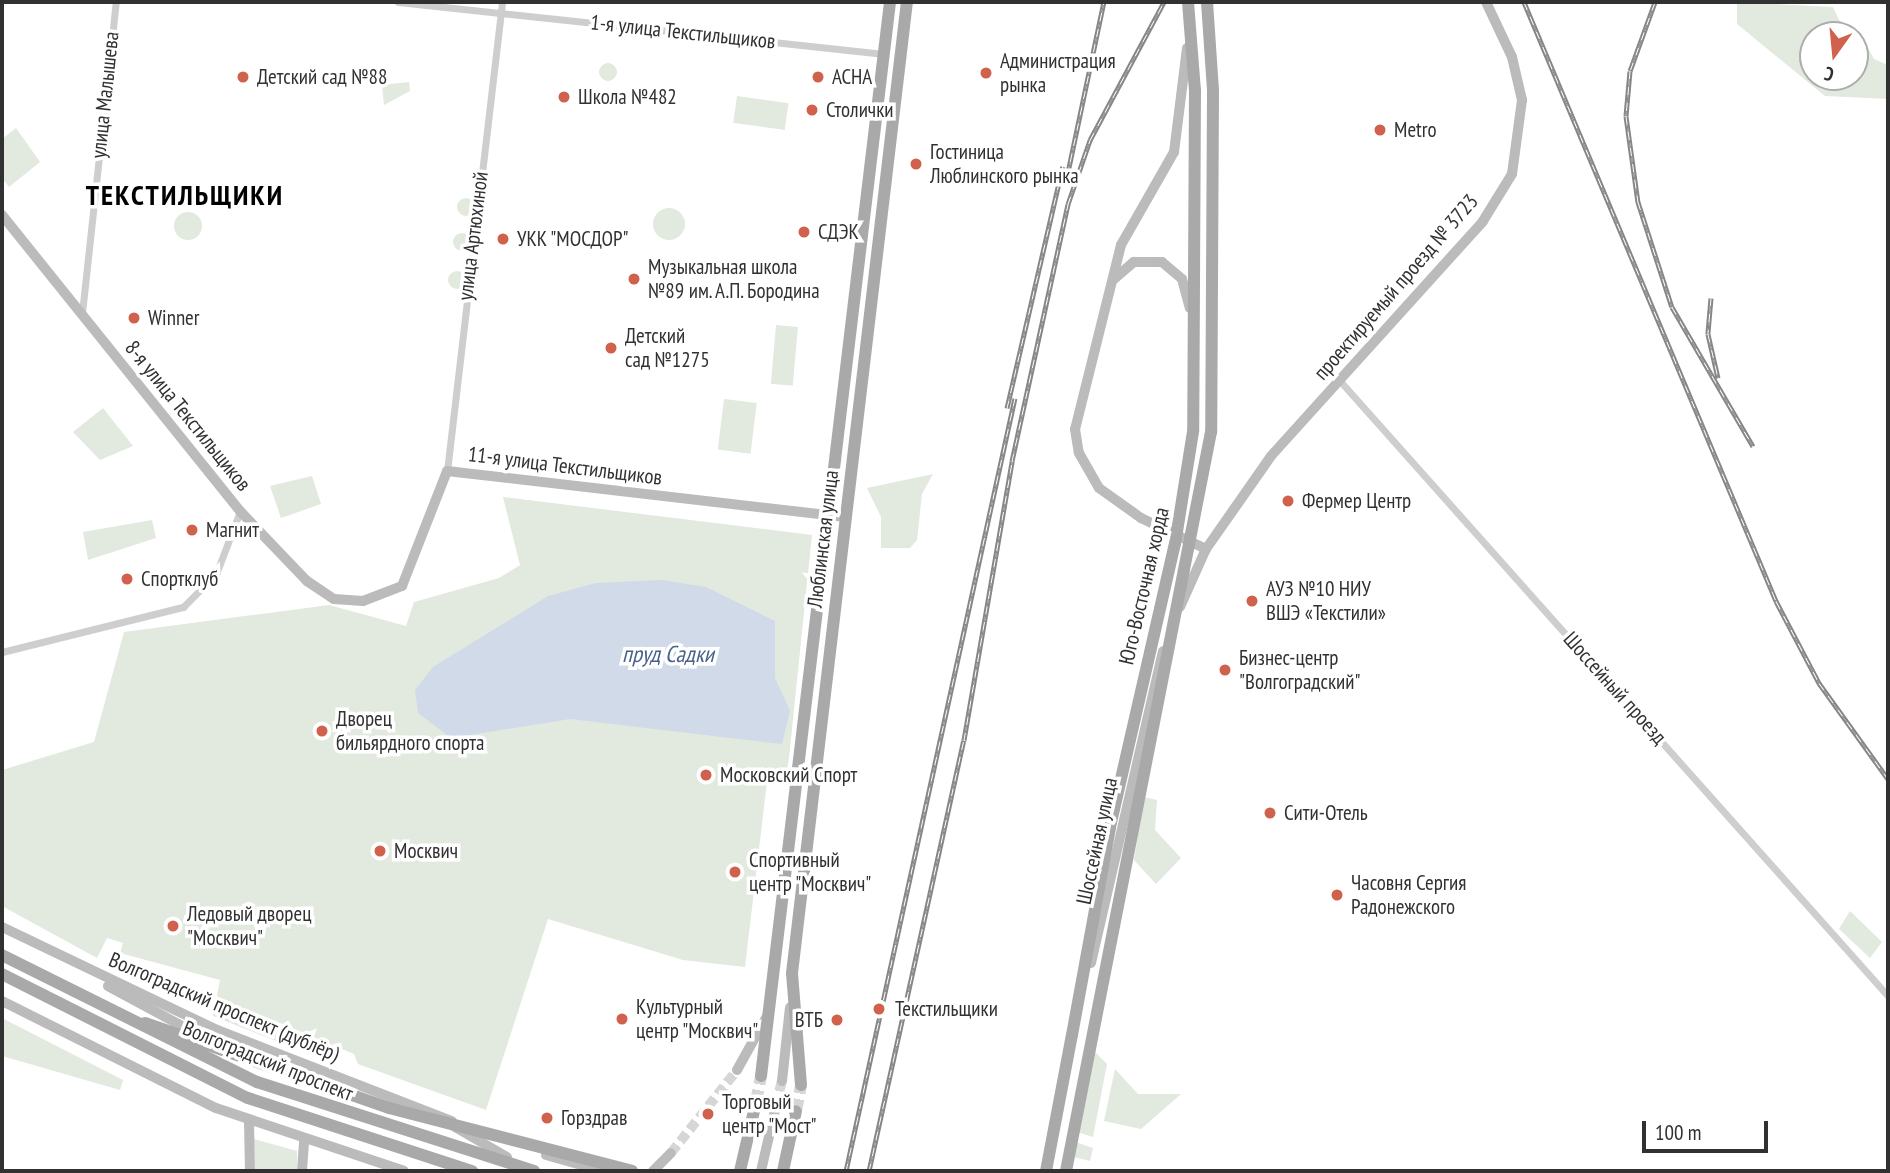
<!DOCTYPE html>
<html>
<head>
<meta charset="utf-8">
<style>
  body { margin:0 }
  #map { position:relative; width:1890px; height:1173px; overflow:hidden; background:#fff; font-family:"PT Sans Narrow",sans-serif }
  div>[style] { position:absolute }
  .green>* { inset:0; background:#e2e9df; transform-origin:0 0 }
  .round { border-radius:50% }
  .water>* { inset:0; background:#d1dae9 }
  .secondary-tunnel>* { height:10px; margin-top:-5px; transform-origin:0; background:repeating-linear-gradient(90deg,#d6d6d6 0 10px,transparent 0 15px) }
  .primary-tunnel>* { height:12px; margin-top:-6px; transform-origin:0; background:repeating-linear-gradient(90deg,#d6d6d6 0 12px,transparent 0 18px) }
  .street>* { height:7px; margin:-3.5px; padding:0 3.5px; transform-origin:3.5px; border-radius:3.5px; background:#cecece }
  .secondary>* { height:10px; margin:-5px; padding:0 5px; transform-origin:5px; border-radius:5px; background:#bbb }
  .primary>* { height:12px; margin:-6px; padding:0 6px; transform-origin:6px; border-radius:6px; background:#a9a9a9 }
  .rail>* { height:5px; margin-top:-2.5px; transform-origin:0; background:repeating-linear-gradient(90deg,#fff 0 8px,#868686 0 16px); box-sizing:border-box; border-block:2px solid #868686 }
  .primary-bridge>* { height:12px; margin:-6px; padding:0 6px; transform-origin:6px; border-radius:6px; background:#a9a9a9 }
  .dots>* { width:19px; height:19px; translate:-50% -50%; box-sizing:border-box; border:4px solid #fff; border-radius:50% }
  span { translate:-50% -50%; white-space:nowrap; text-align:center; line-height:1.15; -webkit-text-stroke:7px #fff; paint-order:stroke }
  .street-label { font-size:21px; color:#313131 }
  .poi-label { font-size:21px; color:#313131 }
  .left { translate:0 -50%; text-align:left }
  .right { translate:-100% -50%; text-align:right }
  .water-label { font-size:23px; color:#49628a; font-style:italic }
  .district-label { font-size:28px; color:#000; font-weight:700; letter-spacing:2px }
  .frame { position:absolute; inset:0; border:4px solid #313131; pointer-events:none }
  .north { position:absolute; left:1799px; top:21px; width:70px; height:70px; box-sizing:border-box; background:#fff; border:2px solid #adadad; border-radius:50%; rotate:195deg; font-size:19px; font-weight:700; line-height:28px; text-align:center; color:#313131 }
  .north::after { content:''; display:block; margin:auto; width:24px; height:32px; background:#d0614c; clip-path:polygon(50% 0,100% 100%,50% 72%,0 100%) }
  .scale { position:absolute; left:1642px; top:1121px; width:126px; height:32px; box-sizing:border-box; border:4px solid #313131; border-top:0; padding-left:9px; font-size:21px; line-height:24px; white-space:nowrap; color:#313131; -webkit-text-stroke:5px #fff; paint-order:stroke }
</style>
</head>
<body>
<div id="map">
  <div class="green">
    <div style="clip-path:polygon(evenodd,1737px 2px,1833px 7px,1839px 20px,1861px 35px,1874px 59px,1888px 65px,1888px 99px,1825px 96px,1737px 24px,1737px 2px,1813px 35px,1855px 35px,1855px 77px,1813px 77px,1813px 35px)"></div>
    <div class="round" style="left:599px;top:63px;width:18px;height:18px"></div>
    <div style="clip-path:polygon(409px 82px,410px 91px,384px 105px,382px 85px)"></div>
    <div style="left:737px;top:96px;width:52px;height:27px;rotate:8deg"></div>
    <div style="clip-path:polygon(16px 128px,40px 162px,9px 187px,2px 178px,2px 139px)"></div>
    <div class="round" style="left:457px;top:198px;width:18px;height:18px"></div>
    <div class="round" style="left:653px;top:208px;width:32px;height:32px"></div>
    <div class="round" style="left:174px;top:212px;width:28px;height:28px"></div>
    <div class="round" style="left:453px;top:233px;width:18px;height:18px"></div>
    <div class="round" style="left:448px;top:271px;width:18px;height:18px"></div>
    <div style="left:776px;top:325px;width:22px;height:59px;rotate:5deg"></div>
    <div style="left:724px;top:399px;width:33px;height:51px;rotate:7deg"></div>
    <div style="clip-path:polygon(103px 408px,133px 446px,100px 460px,73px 432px)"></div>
    <div style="clip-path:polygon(933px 474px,922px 494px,917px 540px,910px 548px,881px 548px,881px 517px,867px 488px)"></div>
    <div style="clip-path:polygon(312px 476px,321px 504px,281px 518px,270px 486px)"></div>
    <div style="clip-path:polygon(503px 497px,812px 535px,789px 758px,786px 775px,768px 773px,745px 967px,683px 960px,548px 919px,486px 1110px,358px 1064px,354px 1054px,289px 1027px,276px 1041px,213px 1016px,220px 980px,120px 953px,123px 943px,107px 938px,97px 958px,2px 906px,2px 770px,94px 742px,124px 632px,329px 605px,406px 626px,414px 602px,499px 578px,520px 565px)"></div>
    <div style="clip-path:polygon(152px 520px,156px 538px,88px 560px,83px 532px)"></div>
    <div style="clip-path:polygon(1144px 797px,1157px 800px,1155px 830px,1181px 858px,1156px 884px,1134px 860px)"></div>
    <div style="clip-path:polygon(1850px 911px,1882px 942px,1870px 958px,1839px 929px)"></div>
    <div style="clip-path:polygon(2px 1018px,123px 1080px,120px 1090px,2px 1056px)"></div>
    <div style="clip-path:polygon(1094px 1051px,1107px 1064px,1093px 1137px,1077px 1132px)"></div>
    <div style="clip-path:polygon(1115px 1069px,1138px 1094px,1181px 1094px,1141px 1129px,1104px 1121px)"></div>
    <div style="clip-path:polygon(254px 1139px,297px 1151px,297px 1171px,255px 1171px)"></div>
    <div style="clip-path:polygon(1075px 1142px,1093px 1148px,1090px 1161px,1073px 1157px)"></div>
  </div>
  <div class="water">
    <div style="clip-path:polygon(662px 580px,706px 587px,775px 621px,775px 678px,790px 711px,782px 744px,570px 719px,451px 738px,418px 713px,415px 690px,433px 667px,548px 596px,596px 583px)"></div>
  </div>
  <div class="secondary-tunnel">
    <div style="left:776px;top:1106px;width:26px;rotate:-77deg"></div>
    <div style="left:671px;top:1153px;width:106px;rotate:-51.5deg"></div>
  </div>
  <div class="primary-tunnel">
    <div style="left:756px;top:1102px;width:26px;rotate:-79deg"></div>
    <div style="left:796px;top:1111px;width:26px;rotate:-79deg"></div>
  </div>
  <div class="street">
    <div style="left:398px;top:2px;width:489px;rotate:6.1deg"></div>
    <div style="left:82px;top:313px;width:313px;rotate:-83.8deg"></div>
    <div style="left:1340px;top:381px;width:824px;rotate:48.3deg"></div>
    <div style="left:447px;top:471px;width:472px;rotate:-83.3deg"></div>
    <div style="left:2px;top:652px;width:187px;rotate:-14deg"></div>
    <div style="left:183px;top:607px;width:47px;rotate:-45deg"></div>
    <div style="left:216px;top:574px;width:67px;rotate:-69.1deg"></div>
  </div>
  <div class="secondary">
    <div style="left:1187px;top:48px;width:105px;rotate:97.1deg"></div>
    <div style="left:1174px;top:152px;width:107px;rotate:119.7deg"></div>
    <div style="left:1121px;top:245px;width:190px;rotate:104deg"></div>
    <div style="left:1075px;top:429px;width:24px;rotate:81deg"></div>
    <div style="left:1079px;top:453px;width:40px;rotate:60.3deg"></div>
    <div style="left:1099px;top:488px;width:52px;rotate:35.5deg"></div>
    <div style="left:1141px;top:518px;width:72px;rotate:25.5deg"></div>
    <div style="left:2px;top:215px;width:380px;rotate:51.2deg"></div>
    <div style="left:240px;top:511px;width:97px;rotate:46.3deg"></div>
    <div style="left:307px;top:581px;width:32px;rotate:34deg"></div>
    <div style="left:334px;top:599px;width:29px;rotate:4deg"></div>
    <div style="left:363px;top:601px;width:42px;rotate:-21deg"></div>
    <div style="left:402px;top:586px;width:123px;rotate:-68.6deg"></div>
    <div style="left:447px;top:471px;width:401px;rotate:6.6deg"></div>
    <div style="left:1113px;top:280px;width:28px;rotate:-41deg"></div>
    <div style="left:1134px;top:262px;width:28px"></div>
    <div style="left:1162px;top:262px;width:26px;rotate:40deg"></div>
    <div style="left:1182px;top:279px;width:30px;rotate:75deg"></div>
    <div style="left:1180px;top:607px;width:64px;rotate:-65.9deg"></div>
    <div style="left:1206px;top:549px;width:113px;rotate:-55deg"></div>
    <div style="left:1271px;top:456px;width:316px;rotate:-47.9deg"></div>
    <div style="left:1483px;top:221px;width:55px;rotate:-58.3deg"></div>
    <div style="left:1512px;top:174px;width:75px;rotate:-82.3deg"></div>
    <div style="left:1522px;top:100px;width:44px;rotate:-103.1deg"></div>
    <div style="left:1512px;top:57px;width:61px;rotate:-115.3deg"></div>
    <div style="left:2px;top:927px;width:238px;rotate:25.6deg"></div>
    <div style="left:217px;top:1030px;width:252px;rotate:21.2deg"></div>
    <div style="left:1091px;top:963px;width:320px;rotate:-77deg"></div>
    <div style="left:108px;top:986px;width:114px;rotate:28.4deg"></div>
    <div style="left:2px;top:1001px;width:239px;rotate:26.6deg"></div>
    <div style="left:216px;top:1108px;width:198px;rotate:18.5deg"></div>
    <div style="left:737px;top:1070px;width:60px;rotate:-60.9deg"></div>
    <div style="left:782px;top:1081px;width:74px;rotate:-83.8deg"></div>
    <div style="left:249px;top:1121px;width:50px;rotate:88.9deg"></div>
    <div style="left:455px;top:1127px;width:60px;rotate:30deg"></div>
    <div style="left:546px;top:1155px;width:59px;rotate:15.7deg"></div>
    <div style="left:302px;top:1171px;width:31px;rotate:-86deg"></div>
    <div style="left:653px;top:1171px;width:25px;rotate:-45deg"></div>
    <div style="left:761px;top:1171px;width:67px;rotate:-77deg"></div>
  </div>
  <div class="primary">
    <div style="left:1188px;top:2px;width:88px;rotate:85.5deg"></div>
    <div style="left:1195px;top:90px;width:341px;rotate:90.3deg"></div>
    <div style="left:1207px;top:2px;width:88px;rotate:86.1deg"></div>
    <div style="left:1213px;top:90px;width:342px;rotate:90.3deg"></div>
    <div style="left:2px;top:955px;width:285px;rotate:26.5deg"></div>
    <div style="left:257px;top:1082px;width:291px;rotate:17.8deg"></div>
    <div style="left:2px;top:974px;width:275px;rotate:26.8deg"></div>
    <div style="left:248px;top:1098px;width:236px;rotate:18.1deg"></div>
    <div style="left:145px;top:1023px;width:258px;rotate:19.2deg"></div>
    <div style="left:761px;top:1076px;width:1082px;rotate:-83.15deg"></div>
    <div style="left:801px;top:1085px;width:112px;rotate:-94.6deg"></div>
    <div style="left:792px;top:973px;width:978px;rotate:-83.25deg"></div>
    <div style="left:740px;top:1171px;width:71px;rotate:-76.9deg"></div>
    <div style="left:783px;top:1171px;width:61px;rotate:-77.8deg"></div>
    <div style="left:1046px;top:1171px;width:138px;rotate:-79.2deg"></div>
  </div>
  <div class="rail">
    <div style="left:1524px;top:2px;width:650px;rotate:67.18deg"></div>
    <div style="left:1776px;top:601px;width:93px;rotate:62.3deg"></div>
    <div style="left:1819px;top:683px;width:118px;rotate:54.3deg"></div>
    <div style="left:1655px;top:2px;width:73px;rotate:109.9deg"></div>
    <div style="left:1630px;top:71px;width:45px;rotate:95.1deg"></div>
    <div style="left:1626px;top:116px;width:87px;rotate:82.1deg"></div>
    <div style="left:1638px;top:202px;width:110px;rotate:72.1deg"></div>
    <div style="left:1672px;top:307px;width:161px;rotate:59.8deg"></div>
    <div style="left:1067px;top:177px;width:179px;rotate:-78.1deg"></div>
    <div style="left:1711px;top:298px;width:36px;rotate:95deg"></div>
    <div style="left:1708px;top:334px;width:45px;rotate:77.2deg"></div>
    <div style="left:1007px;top:408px;width:248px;rotate:-77deg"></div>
    <div style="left:846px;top:1171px;width:791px;rotate:-77.67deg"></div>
    <div style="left:869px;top:1171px;width:441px;rotate:-77.6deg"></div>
    <div style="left:964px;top:740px;width:283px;rotate:-80.2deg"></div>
    <div style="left:1012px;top:461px;width:263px;rotate:-77.7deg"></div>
    <div style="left:1068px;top:204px;width:68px;rotate:-71deg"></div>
    <div style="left:1090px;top:140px;width:157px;rotate:-61.8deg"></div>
  </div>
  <div class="primary-bridge">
    <div style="left:1072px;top:1035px;width:211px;rotate:-79.6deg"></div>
    <div style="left:1110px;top:827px;width:290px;rotate:-77.1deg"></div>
    <div style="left:1175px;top:544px;width:114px;rotate:-80.9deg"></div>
    <div style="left:389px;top:1108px;width:251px;rotate:14.5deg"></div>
    <div style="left:1066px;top:1171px;width:753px;rotate:-78.9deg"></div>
  </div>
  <div class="dots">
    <div style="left:986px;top:73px;background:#d0614c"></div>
    <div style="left:243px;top:77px;background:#d0614c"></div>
    <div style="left:818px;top:77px;background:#d0614c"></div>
    <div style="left:564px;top:97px;background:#d0614c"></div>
    <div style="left:812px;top:110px;background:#d0614c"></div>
    <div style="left:1380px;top:130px;background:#d0614c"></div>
    <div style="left:916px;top:164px;background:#d0614c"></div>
    <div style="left:804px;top:232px;background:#d0614c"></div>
    <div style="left:503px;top:239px;background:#d0614c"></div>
    <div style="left:634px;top:279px;background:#d0614c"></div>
    <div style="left:134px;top:318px;background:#d0614c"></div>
    <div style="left:611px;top:348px;background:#d0614c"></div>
    <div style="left:1288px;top:501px;background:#d0614c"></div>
    <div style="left:192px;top:530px;background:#d0614c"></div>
    <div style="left:127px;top:579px;background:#d0614c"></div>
    <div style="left:1252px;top:601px;background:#d0614c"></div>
    <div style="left:1225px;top:670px;background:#d0614c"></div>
    <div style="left:322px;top:731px;background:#d0614c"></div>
    <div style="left:706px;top:775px;background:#d0614c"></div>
    <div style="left:1270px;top:813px;background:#d0614c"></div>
    <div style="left:380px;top:851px;background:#d0614c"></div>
    <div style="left:735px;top:872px;background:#d0614c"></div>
    <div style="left:1337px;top:895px;background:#d0614c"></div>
    <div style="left:173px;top:926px;background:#d0614c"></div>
    <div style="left:879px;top:1009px;background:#d0614c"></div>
    <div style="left:622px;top:1019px;background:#d0614c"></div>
    <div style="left:837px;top:1020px;background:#d0614c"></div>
    <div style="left:708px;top:1114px;background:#d0614c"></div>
    <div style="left:547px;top:1118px;background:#d0614c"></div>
  </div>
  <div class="street-label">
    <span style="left:683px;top:32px;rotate:6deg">1-я улица Текстильщиков</span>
    <span style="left:105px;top:95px;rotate:-84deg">улица Малышева</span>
    <span style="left:473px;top:236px;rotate:-83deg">улица Артюхиной</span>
    <span style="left:1396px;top:287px;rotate:-49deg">проектируемый проезд № 3723</span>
    <span style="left:188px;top:416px;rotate:51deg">8-я улица Текстильщиков</span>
    <span style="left:565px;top:466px;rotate:7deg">11-я улица Текстильщиков</span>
    <span style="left:823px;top:539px;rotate:-83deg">Люблинская улица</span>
    <span style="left:1144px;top:586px;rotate:-77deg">Юго-Восточная хорда</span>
    <span style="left:1615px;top:688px;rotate:48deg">Шоссейный проезд</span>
    <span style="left:1097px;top:841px;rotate:-78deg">Шоссейная улица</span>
    <span style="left:224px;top:1007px;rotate:23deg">Волгоградский проспект (дублёр)</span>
    <span style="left:268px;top:1061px;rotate:22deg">Волгоградский проспект</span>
  </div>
  <div class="poi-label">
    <span class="left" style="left:1000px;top:73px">Администрация<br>рынка</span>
    <span class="left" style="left:257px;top:77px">Детский сад №88</span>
    <span class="left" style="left:832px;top:77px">АСНА</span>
    <span class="left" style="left:578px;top:97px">Школа №482</span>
    <span class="left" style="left:826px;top:110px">Столички</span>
    <span class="left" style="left:1394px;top:130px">Metro</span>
    <span class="left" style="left:930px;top:164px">Гостиница<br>Люблинского рынка</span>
    <span class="left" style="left:818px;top:232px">СДЭК</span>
    <span class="left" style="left:517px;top:239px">УКК "МОСДОР"</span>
    <span class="left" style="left:648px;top:279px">Музыкальная школа<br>№89 им. А.П. Бородина</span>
    <span class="left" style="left:148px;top:318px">Winner</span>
    <span class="left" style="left:625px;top:348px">Детский<br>сад №1275</span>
    <span class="left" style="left:1302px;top:501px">Фермер Центр</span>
    <span class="left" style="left:206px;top:530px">Магнит</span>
    <span class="left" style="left:141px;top:579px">Спортклуб</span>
    <span class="left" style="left:1266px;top:601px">АУЗ №10 НИУ<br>ВШЭ «Текстили»</span>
    <span class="left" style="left:1239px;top:670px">Бизнес-центр<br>"Волгоградский"</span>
    <span class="left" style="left:336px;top:731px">Дворец<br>бильярдного спорта</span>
    <span class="left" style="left:720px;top:775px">Московский Спорт</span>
    <span class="left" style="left:1284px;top:813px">Сити-Отель</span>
    <span class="left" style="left:394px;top:851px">Москвич</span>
    <span class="left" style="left:749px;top:872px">Спортивный<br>центр "Москвич"</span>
    <span class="left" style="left:1351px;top:895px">Часовня Сергия<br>Радонежского</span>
    <span class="left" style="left:187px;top:926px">Ледовый дворец<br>"Москвич"</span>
    <span class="left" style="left:636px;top:1019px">Культурный<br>центр "Москвич"</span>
    <span class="left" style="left:895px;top:1009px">Текстильщики</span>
    <span class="right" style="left:823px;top:1020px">ВТБ</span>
    <span class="left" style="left:722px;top:1114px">Торговый<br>центр "Мост"</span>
    <span class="left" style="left:561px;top:1118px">Горздрав</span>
  </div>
  <div class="water-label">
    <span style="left:668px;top:654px">пруд Садки</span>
  </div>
  <div class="district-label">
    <span style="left:185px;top:195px">ТЕКСТИЛЬЩИКИ</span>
  </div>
  <div class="frame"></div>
  <div class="north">С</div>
  <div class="scale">100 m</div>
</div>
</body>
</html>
